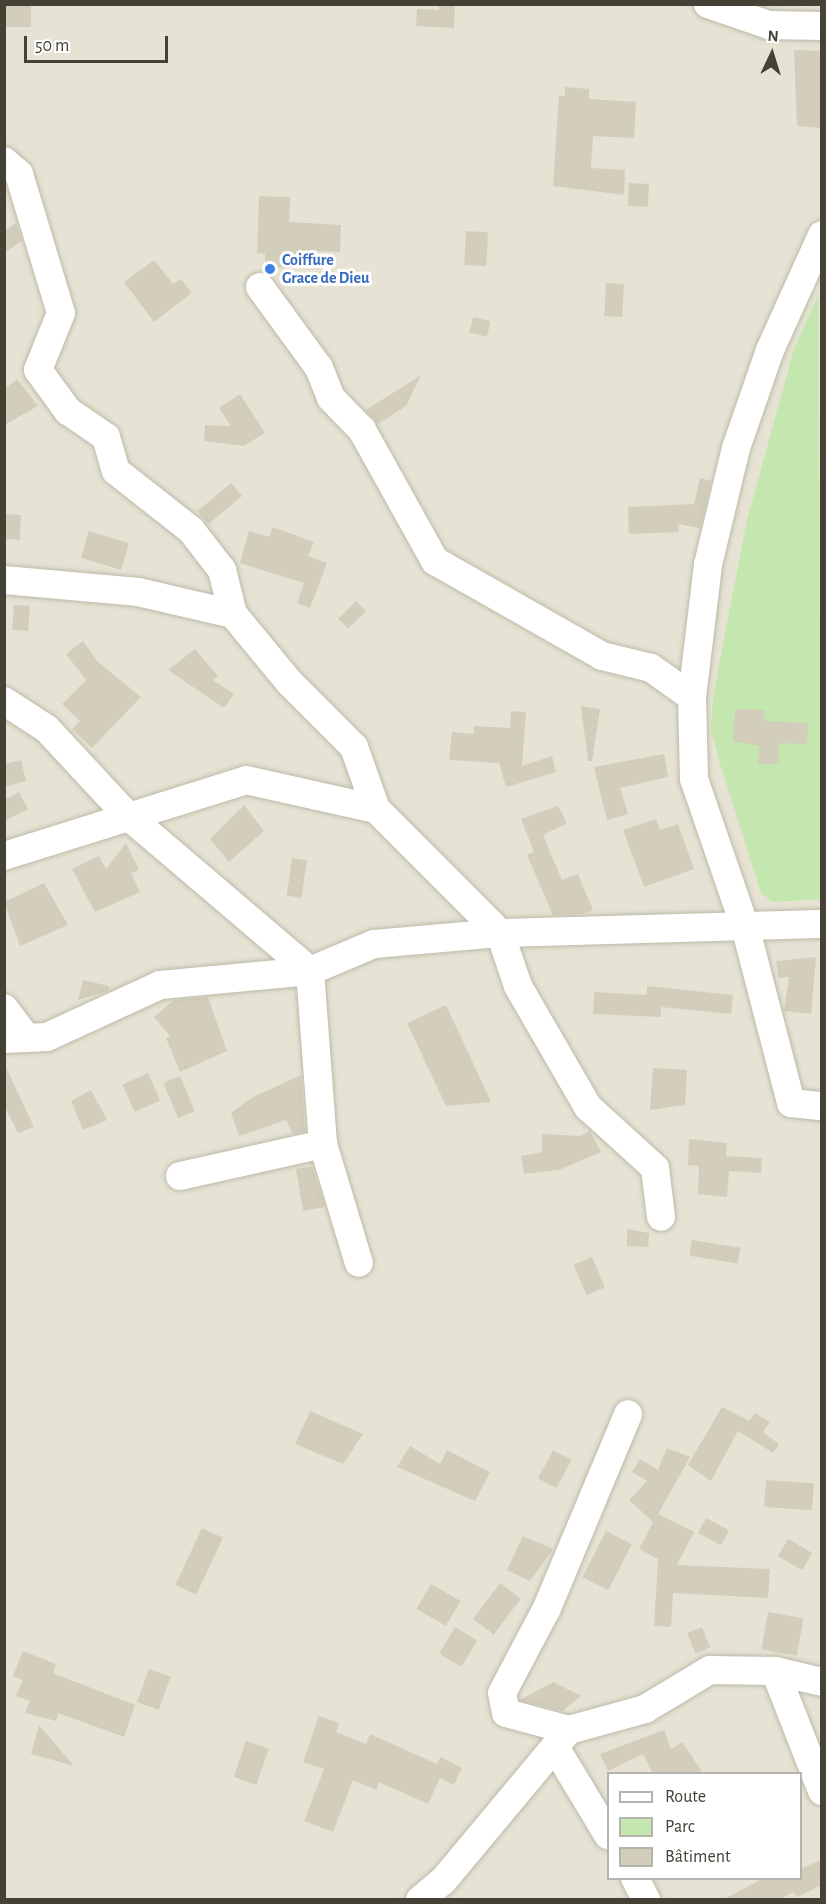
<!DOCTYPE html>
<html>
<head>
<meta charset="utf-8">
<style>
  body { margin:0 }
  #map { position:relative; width:826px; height:1904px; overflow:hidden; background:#f2f0e5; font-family:"Alegreya Sans",sans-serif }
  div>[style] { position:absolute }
  .residential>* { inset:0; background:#e6e3d4 }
  .green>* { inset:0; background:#c4e6af }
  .building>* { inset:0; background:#d3cebb; transform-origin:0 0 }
  .roads { filter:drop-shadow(0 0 2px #bdbaa8) drop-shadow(0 0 2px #bdbaa8) }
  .minor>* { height:28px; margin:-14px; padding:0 14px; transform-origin:14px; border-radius:14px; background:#fff }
  .dots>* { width:16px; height:16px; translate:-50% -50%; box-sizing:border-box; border:3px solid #fff; border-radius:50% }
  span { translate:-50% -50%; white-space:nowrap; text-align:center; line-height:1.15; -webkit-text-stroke:6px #fff; paint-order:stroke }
  .shop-label { font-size:16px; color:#366cbe; font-weight:700 }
  .left { translate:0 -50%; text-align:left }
  .frame { position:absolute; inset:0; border:6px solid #454135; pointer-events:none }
  .legend { position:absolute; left:607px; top:1772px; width:195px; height:108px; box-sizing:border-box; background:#fff; border:2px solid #b5b3ae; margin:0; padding:8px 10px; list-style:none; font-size:18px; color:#454135 }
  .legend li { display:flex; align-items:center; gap:12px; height:30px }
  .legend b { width:30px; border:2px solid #b5b3ae }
  .north { position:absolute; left:742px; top:24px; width:60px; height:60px; -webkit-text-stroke:4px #fff; paint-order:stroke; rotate:4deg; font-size:16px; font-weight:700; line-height:24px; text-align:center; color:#454135 }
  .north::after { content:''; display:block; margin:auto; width:21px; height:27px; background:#454135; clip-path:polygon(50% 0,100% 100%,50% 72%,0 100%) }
  .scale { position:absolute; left:24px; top:36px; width:144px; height:27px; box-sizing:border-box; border:3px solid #454135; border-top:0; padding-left:8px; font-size:18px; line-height:21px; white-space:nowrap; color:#454135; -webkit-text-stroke:4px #fff; paint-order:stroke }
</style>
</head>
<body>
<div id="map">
  <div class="residential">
    <div style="clip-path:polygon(evenodd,5px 5px,821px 5px,821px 1899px,5px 1900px,5px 5px,608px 1774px,800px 1774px,800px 1878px,608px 1878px,608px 1774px)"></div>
  </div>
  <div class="green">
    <div style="clip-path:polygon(818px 296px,821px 899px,773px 902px,761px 893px,721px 767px,711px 729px,713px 697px,746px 524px,794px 349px)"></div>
  </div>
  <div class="building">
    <div style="left:4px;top:4px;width:27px;height:23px"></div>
    <div style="clip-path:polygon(439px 4px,455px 4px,454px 28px,416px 26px,417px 9px,439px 10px)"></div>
    <div style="clip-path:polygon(794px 50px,822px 51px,822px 128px,797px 126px)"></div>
    <div style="clip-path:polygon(565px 87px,589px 89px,589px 99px,636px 102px,634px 138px,593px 136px,591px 168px,625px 170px,624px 195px,553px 186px,559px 96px,565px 96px)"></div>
    <div style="left:629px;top:183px;width:20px;height:23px;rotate:3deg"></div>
    <div style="clip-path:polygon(259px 196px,290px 197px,289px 222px,341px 225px,340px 252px,310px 251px,309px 268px,265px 268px,265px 254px,257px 253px)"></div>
    <div style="clip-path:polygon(16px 223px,22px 241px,4px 253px,4px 231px)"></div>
    <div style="left:466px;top:231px;width:22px;height:34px;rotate:3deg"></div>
    <div style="clip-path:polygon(154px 260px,173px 284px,181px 279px,192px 293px,154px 322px,124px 282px)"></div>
    <div style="left:606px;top:283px;width:18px;height:33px;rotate:3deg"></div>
    <div style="left:473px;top:317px;width:18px;height:16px;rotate:13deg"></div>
    <div style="clip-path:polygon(421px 375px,406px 406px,378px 424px,366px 410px)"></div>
    <div style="clip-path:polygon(17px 379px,38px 406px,4px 425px,4px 389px)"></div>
    <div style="clip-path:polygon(240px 394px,265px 433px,244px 446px,204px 441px,205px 425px,231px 426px,219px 408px)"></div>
    <div style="clip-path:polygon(700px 478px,711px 481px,700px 528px,678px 524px,679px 532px,629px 534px,628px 507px,694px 504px)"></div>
    <div style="left:231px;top:483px;width:17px;height:44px;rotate:50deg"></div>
    <div style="left:4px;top:514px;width:17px;height:25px;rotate:3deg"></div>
    <div style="clip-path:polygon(273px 527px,314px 542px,308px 556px,327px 563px,310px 608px,297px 603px,304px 583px,240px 563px,249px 531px,269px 537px)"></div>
    <div style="left:89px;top:531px;width:42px;height:28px;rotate:17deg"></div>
    <div style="left:356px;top:601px;width:14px;height:25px;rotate:45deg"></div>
    <div style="left:14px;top:605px;width:16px;height:25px;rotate:4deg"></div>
    <div style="clip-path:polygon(83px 641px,98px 662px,141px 697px,92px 748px,72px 729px,80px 721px,62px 704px,86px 680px,66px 654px)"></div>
    <div style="clip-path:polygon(195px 649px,218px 676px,213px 680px,234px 694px,224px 708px,168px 670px)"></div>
    <div style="clip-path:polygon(581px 706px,600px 709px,592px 761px,588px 761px)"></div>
    <div style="clip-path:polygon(735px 709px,765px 710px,764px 721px,808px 723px,807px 744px,779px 743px,779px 764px,758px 764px,759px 746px,733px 741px)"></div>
    <div style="clip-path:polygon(511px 711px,526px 712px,522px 766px,552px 756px,556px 772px,506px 787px,499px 763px,449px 760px,452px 732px,474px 734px,474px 726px,510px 728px)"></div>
    <div style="clip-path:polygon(664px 754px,668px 777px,620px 788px,628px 814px,607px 820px,594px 767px)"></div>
    <div style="clip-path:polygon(21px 760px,26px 781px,4px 787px,4px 764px)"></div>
    <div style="clip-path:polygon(19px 792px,28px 809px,4px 821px,4px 800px)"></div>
    <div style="clip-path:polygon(244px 805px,264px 831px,229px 862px,210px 839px)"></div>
    <div style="clip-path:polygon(558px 806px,567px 823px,543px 835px,562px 880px,578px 874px,593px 910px,582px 914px,553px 915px,527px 855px,534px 852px,521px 819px)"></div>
    <div style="clip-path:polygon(656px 819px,660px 830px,678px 824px,694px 869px,644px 887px,623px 830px)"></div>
    <div style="clip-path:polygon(126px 843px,139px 870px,131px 873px,140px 892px,95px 912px,72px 869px,99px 856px,106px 869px)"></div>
    <div style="left:292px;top:858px;width:15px;height:38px;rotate:8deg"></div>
    <div style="clip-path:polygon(44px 883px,68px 925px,20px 946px,4px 902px)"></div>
    <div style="clip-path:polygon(816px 957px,811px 1014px,784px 1011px,789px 977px,779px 978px,776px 961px)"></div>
    <div style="clip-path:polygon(83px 980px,109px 986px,108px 991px,78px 1000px)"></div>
    <div style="clip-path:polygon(647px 986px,733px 995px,731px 1014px,661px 1007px,661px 1017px,593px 1014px,594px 992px,647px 995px)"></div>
    <div style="clip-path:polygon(208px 997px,227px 1051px,180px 1072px,166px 1038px,170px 1036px,154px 1017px,174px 1000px)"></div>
    <div style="clip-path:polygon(446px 1005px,491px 1102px,446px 1106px,407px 1023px)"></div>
    <div style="clip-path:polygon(4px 1063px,34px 1127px,18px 1133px,4px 1105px)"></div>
    <div style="clip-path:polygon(653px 1068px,687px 1070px,685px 1105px,650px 1110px)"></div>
    <div style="left:148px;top:1073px;width:30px;height:28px;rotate:66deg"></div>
    <div style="clip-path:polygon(301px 1075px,305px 1131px,293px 1134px,286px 1120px,239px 1136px,231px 1113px,253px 1097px)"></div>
    <div style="left:180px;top:1076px;width:38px;height:18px;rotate:67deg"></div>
    <div style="clip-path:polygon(91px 1090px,107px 1120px,83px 1130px,71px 1101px)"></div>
    <div style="clip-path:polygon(590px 1131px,601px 1152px,559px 1170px,524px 1174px,521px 1156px,542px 1152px,542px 1134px,580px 1136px)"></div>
    <div style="clip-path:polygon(689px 1139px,727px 1143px,726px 1156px,762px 1158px,761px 1173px,729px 1171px,727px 1197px,698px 1194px,699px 1166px,688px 1165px)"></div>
    <div style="clip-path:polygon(312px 1166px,325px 1207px,303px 1211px,296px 1169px)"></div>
    <div style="clip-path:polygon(627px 1229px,649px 1233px,648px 1247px,627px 1246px)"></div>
    <div style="left:692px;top:1240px;width:49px;height:16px;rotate:9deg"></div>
    <div style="left:592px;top:1257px;width:33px;height:20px;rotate:67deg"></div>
    <div style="clip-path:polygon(722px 1407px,749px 1421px,755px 1413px,770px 1422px,763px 1432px,779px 1444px,773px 1453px,738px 1431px,711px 1481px,688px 1465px)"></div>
    <div style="clip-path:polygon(310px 1411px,363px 1434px,343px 1464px,295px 1444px)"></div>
    <div style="clip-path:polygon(410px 1446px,440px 1464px,447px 1450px,490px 1472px,475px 1501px,397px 1467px)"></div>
    <div style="clip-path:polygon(667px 1448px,690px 1457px,658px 1514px,694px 1532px,677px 1565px,770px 1569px,768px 1598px,673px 1593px,671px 1627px,654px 1626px,658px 1559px,639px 1549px,653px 1522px,629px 1500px,647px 1481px,632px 1472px,640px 1459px,658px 1470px)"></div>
    <div style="left:553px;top:1450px;width:21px;height:32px;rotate:28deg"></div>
    <div style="left:766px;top:1480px;width:48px;height:27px;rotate:4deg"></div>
    <div style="left:706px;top:1518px;width:26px;height:17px;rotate:28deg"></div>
    <div style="left:202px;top:1528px;width:23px;height:63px;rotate:25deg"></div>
    <div style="left:606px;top:1531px;width:29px;height:52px;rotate:27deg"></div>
    <div style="clip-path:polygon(523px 1536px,553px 1549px,530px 1581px,507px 1570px)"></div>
    <div style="left:788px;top:1539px;width:28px;height:20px;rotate:30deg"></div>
    <div style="left:500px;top:1583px;width:26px;height:45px;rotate:37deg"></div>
    <div style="left:431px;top:1584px;width:34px;height:29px;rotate:30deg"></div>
    <div style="left:768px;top:1612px;width:36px;height:38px;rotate:10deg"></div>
    <div style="left:455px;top:1627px;width:26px;height:31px;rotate:31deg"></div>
    <div style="left:702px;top:1627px;width:22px;height:16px;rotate:68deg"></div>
    <div style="clip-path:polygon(23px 1651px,56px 1664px,53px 1673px,135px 1705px,124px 1737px,58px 1713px,56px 1721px,25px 1713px,30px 1701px,16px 1696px,23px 1680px,13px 1676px)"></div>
    <div style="left:149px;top:1669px;width:23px;height:35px;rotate:20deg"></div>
    <div style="clip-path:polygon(553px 1682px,581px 1696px,562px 1711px,520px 1700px)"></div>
    <div style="clip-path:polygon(319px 1716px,339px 1723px,336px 1732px,366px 1744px,370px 1734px,437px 1764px,441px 1757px,462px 1768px,454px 1785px,440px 1778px,428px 1804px,379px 1782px,376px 1790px,353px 1780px,333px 1832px,304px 1821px,324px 1769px,303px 1762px)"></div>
    <div style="clip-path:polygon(39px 1725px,74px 1766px,31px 1754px)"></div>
    <div style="clip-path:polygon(664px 1730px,671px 1749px,682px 1742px,703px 1773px,653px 1773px,643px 1754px,608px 1771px,600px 1754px)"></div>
    <div style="left:246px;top:1741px;width:24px;height:38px;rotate:19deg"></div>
    <div style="clip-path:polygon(822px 1859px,822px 1885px,797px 1897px,794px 1892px,780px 1899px,724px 1899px,764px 1878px,801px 1878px,801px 1869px)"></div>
  </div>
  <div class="roads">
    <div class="minor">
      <div style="left:708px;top:4px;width:65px;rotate:19deg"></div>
      <div style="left:769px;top:25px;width:53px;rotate:1.1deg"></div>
      <div style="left:4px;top:161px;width:20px;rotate:41deg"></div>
      <div style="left:19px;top:174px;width:145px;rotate:73.2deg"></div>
      <div style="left:61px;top:313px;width:61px;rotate:112deg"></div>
      <div style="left:38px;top:370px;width:51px;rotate:53.8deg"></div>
      <div style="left:68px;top:411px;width:46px;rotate:34.4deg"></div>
      <div style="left:106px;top:437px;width:35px;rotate:74deg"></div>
      <div style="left:116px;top:471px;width:95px;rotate:38.2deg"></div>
      <div style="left:191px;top:530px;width:51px;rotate:52.2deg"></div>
      <div style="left:222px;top:570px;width:45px;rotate:76deg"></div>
      <div style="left:822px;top:235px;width:126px;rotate:114.3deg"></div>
      <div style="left:770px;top:350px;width:104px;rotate:109.1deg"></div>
      <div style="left:736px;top:448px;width:120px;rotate:103.5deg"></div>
      <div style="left:708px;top:565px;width:133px;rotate:96.9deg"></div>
      <div style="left:692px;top:697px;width:82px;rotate:88.6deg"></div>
      <div style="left:694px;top:779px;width:160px;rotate:71deg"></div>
      <div style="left:746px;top:930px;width:179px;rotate:75.4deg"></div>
      <div style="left:791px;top:1103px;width:31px;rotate:6deg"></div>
      <div style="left:260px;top:287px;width:100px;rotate:53.9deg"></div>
      <div style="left:319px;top:368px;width:32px;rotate:68deg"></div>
      <div style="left:331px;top:398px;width:45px;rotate:45.9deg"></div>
      <div style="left:362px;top:430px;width:150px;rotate:60.9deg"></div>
      <div style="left:435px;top:561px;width:192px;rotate:29.6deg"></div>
      <div style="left:602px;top:656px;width:50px;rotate:13.8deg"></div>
      <div style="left:651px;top:668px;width:50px;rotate:35.3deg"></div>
      <div style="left:4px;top:580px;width:135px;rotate:5.1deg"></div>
      <div style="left:138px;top:592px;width:98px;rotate:13deg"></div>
      <div style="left:233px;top:614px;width:88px;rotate:50.5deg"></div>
      <div style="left:289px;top:682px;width:92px;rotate:45deg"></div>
      <div style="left:354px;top:747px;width:66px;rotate:70.5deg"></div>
      <div style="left:4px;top:701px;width:51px;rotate:33.1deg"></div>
      <div style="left:47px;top:729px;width:117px;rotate:47.1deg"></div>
      <div style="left:127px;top:815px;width:240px;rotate:40.4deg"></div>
      <div style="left:310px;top:971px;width:173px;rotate:85.7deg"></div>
      <div style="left:323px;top:1144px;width:124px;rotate:73.2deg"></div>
      <div style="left:4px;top:856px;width:254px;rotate:-17.4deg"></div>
      <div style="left:246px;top:780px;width:133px;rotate:12.6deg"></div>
      <div style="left:376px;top:809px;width:175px;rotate:45deg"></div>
      <div style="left:500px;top:933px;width:56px;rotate:71.2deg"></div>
      <div style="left:518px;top:986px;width:140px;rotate:60deg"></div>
      <div style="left:588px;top:1107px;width:91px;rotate:42.3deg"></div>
      <div style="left:655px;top:1168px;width:49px;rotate:83deg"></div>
      <div style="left:4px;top:1008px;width:34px;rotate:53deg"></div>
      <div style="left:4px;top:1039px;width:43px;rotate:-2.7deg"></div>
      <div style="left:47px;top:1037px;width:124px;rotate:-24.7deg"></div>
      <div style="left:160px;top:985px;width:151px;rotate:-5.3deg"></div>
      <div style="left:310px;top:971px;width:69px;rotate:-22.9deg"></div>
      <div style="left:374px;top:944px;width:126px;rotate:-5deg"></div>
      <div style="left:500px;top:933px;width:322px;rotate:-1.6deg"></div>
      <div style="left:180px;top:1176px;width:147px;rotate:-12.6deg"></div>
      <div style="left:775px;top:1671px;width:129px;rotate:68.6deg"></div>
      <div style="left:569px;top:1730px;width:65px;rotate:-164.9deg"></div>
      <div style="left:506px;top:1713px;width:20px;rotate:-101deg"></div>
      <div style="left:502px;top:1693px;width:96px;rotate:-62.1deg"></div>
      <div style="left:547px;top:1608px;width:210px;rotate:-67.3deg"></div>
      <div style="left:555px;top:1747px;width:103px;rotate:58.9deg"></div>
      <div style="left:635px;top:1878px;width:25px;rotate:63deg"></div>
      <div style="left:420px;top:1900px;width:30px;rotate:-40deg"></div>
      <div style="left:443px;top:1881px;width:197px;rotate:-50.2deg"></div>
      <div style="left:569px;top:1730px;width:79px;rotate:-15.4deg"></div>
      <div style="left:645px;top:1709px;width:76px;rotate:-31deg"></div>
      <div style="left:710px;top:1670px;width:65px;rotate:0.9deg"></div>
      <div style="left:775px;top:1671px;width:48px;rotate:13.2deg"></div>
    </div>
  </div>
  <div class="dots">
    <div style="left:270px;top:269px;background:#3f7fe0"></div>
  </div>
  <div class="shop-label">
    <span class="left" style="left:282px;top:269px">Coiffure<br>Grace de Dieu</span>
  </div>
  <div class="frame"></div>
  <ul class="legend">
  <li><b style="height:8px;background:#fff"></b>Route</li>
  <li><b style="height:16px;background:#c4e6af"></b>Parc</li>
  <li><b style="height:16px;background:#d3cebb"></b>Bâtiment</li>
  </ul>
  <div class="north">N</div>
  <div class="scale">50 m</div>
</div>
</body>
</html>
